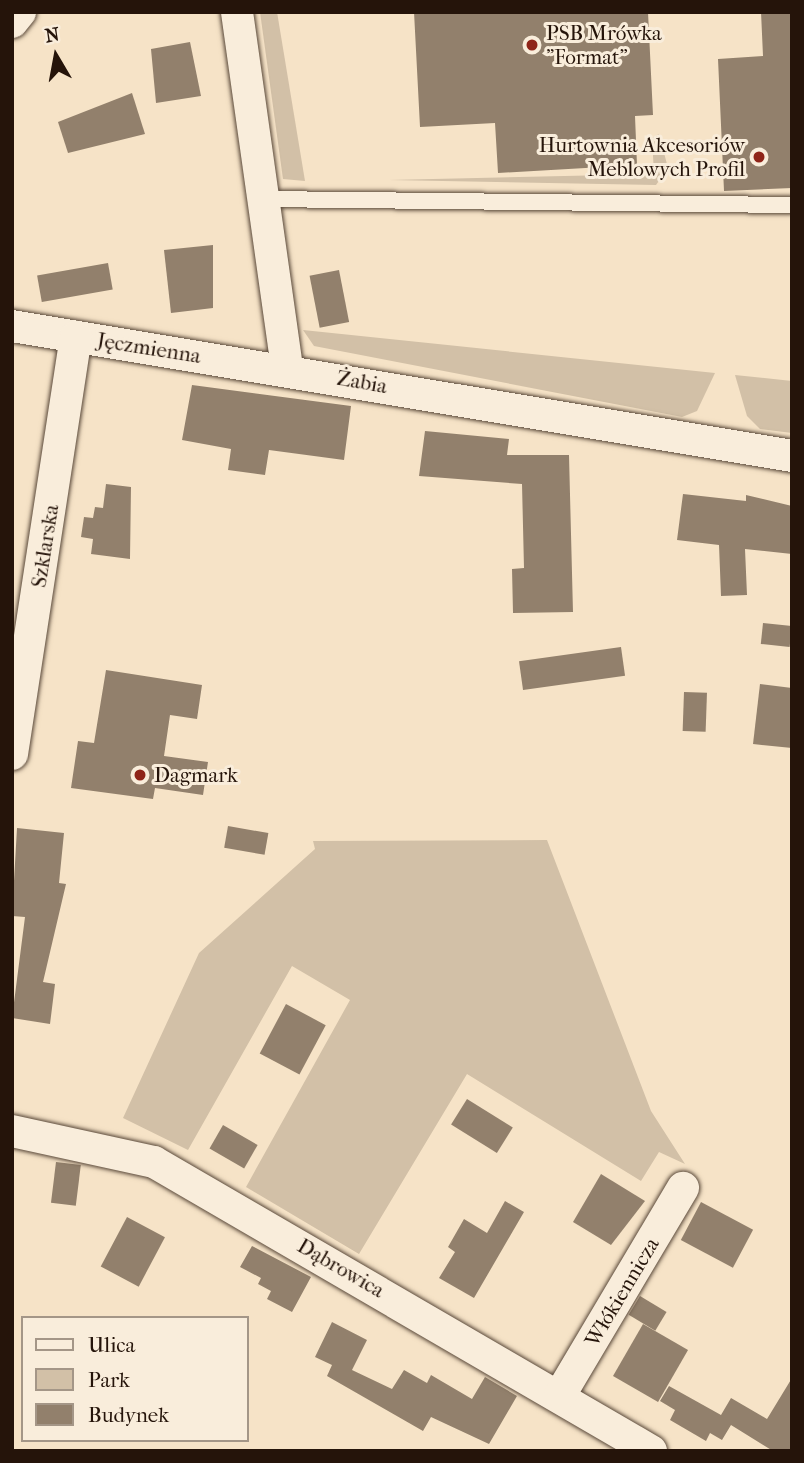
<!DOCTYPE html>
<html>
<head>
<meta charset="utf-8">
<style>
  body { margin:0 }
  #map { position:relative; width:804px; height:1463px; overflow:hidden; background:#f6e3c7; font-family:"IM FELL French Canon",serif }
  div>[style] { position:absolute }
  .green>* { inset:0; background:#d2c0a7 }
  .building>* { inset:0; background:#92806c; transform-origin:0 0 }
  .roads { filter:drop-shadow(0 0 2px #594839) drop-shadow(0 0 2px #594839) }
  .service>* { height:16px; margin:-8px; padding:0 8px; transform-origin:8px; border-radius:8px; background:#f9eddb }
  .minor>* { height:32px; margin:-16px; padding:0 16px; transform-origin:16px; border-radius:16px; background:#f9eddb }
  .dots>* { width:19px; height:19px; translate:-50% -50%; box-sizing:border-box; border:4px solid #f9eddb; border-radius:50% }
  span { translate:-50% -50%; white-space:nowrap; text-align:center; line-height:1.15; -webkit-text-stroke:6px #f9eddb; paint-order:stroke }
  .poi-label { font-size:21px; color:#25140a }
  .left { translate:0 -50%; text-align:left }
  .right { translate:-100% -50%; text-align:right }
  .street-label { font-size:21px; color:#25140a }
  .frame { position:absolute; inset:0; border:14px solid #25140a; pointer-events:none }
  .legend { position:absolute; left:21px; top:1316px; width:228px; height:126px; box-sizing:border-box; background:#f9eddb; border:2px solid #a49687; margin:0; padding:9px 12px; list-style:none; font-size:21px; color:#25140a }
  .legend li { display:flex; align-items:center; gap:14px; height:35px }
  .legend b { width:35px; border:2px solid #a49687 }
  .north { position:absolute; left:21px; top:21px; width:70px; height:70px; -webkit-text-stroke:5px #f9eddb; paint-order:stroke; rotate:350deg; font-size:19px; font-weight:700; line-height:28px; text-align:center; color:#25140a }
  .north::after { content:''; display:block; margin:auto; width:24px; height:32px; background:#25140a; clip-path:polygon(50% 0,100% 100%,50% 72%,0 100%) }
</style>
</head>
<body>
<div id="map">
  <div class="green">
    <div style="clip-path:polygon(260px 12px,277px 12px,305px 181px,283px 179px)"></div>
    <div style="clip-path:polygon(659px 134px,668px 168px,656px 185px,389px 180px,654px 174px,652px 138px)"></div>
    <div style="clip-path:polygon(303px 330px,715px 373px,697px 411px,682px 417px,314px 346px)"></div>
    <div style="clip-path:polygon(735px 375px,792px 381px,792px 433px,760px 429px,747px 416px)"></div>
    <div style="clip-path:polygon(547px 840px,651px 1111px,685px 1164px,659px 1152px,641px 1181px,467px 1074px,359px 1254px,246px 1187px,350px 1000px,292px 966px,188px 1150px,123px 1118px,199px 953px,315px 849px,313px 841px)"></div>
  </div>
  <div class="building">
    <div style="clip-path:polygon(414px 12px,648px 12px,653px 115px,635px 116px,637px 165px,498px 173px,495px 123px,420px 127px)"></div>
    <div style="clip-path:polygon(761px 12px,791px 12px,792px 188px,724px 191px,718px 59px,763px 56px)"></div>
    <div style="clip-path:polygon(190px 42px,201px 96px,156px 103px,151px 49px)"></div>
    <div style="clip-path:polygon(132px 93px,145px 134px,68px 153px,58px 122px)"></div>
    <div style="clip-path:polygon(213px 245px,213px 308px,171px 313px,164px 250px)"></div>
    <div style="left:108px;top:263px;width:27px;height:72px;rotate:80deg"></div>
    <div style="left:339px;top:270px;width:53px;height:30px;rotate:79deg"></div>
    <div style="clip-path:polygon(192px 385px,351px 406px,344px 460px,269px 450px,265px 475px,228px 470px,231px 449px,182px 440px)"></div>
    <div style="clip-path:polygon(425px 431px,509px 439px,507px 455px,569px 455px,573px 612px,513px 613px,512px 569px,524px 568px,522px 484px,419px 476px)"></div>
    <div style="clip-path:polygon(106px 484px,131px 487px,130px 559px,91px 554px,93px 539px,81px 537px,84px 517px,93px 518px,95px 507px,103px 508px)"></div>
    <div style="clip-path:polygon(683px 494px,746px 501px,746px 495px,792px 506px,792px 554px,745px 549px,747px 595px,721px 596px,719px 545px,677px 540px)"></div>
    <div style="left:763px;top:623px;width:29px;height:21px;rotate:6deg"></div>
    <div style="left:621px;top:647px;width:29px;height:103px;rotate:82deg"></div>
    <div style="clip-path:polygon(106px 670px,202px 685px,197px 719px,170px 715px,164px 756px,208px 762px,203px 795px,155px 788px,153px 799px,71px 788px,78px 741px,94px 743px)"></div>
    <div style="clip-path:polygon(760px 684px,792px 688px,792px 748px,753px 744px)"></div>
    <div style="left:684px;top:692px;width:23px;height:39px;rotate:2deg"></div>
    <div style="left:228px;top:826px;width:41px;height:22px;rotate:10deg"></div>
    <div style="clip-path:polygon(17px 828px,64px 833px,59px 883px,66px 884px,43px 982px,55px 984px,50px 1024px,12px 1018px,25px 917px,12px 916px)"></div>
    <div style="left:286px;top:1004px;width:45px;height:56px;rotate:28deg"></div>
    <div style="left:467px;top:1099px;width:54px;height:30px;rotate:32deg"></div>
    <div style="left:223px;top:1125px;width:40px;height:27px;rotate:30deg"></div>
    <div style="left:56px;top:1162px;width:25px;height:41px;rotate:7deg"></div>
    <div style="clip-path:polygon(601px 1174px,645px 1201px,611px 1245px,573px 1222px)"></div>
    <div style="clip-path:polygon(505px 1201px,524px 1212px,474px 1298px,439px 1278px,455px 1252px,448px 1247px,464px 1219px,487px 1233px)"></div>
    <div style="left:701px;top:1202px;width:59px;height:43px;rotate:28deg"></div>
    <div style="left:127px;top:1217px;width:43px;height:56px;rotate:28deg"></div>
    <div style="clip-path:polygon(252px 1246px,311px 1277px,292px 1312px,267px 1299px,271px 1291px,258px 1284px,261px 1278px,240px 1267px)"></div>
    <div style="left:640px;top:1296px;width:31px;height:22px;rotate:31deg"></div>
    <div style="clip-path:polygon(332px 1322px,367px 1340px,352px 1370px,392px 1389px,404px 1370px,427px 1383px,431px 1375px,472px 1399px,485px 1377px,517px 1396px,489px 1444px,431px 1417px,423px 1431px,327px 1376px,332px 1365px,315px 1357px)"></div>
    <div style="left:643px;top:1324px;width:52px;height:60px;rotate:30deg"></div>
    <div style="clip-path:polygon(792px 1378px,792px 1451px,773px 1451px,731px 1425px,722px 1440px,710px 1433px,706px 1441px,670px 1420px,675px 1410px,660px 1401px,669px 1386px,721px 1415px,731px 1398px,767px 1419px)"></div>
  </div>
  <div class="roads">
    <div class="service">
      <div style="left:263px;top:199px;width:529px;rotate:0.65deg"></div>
    </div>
    <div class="minor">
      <div style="left:237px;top:12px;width:360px;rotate:82deg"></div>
      <div style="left:12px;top:22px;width:13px;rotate:-51deg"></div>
      <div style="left:12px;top:326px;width:791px;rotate:9.46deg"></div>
      <div style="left:12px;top:754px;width:422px;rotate:-81.3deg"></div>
      <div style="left:12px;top:1131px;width:145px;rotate:12.3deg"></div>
      <div style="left:154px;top:1162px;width:575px;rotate:30.18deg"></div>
      <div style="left:560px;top:1395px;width:241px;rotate:-59.3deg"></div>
    </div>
  </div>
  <div class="dots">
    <div style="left:532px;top:45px;background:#8f2418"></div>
    <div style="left:759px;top:157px;background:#8f2418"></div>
    <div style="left:140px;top:775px;background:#8f2418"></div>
  </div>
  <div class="poi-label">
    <span class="left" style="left:546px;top:45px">PSB Mrówka<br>"Format"</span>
    <span class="right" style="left:745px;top:157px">Hurtownia Akcesoriów<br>Meblowych Profil</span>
    <span class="left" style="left:154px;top:775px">Dagmark</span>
  </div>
  <div class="street-label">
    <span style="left:149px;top:348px;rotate:9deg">Jęczmienna</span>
    <span style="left:362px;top:382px;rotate:10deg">Żabia</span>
    <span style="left:45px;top:546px;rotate:-81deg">Szklarska</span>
    <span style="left:341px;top:1268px;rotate:30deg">Dąbrowica</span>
    <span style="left:622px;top:1292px;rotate:-59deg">Włókiennicza</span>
  </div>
  <div class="frame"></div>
  <ul class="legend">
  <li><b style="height:9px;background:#f9eddb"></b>Ulica</li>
  <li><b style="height:19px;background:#d2c0a7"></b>Park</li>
  <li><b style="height:19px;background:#92806c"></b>Budynek</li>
  </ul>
  <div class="north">N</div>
</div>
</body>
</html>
